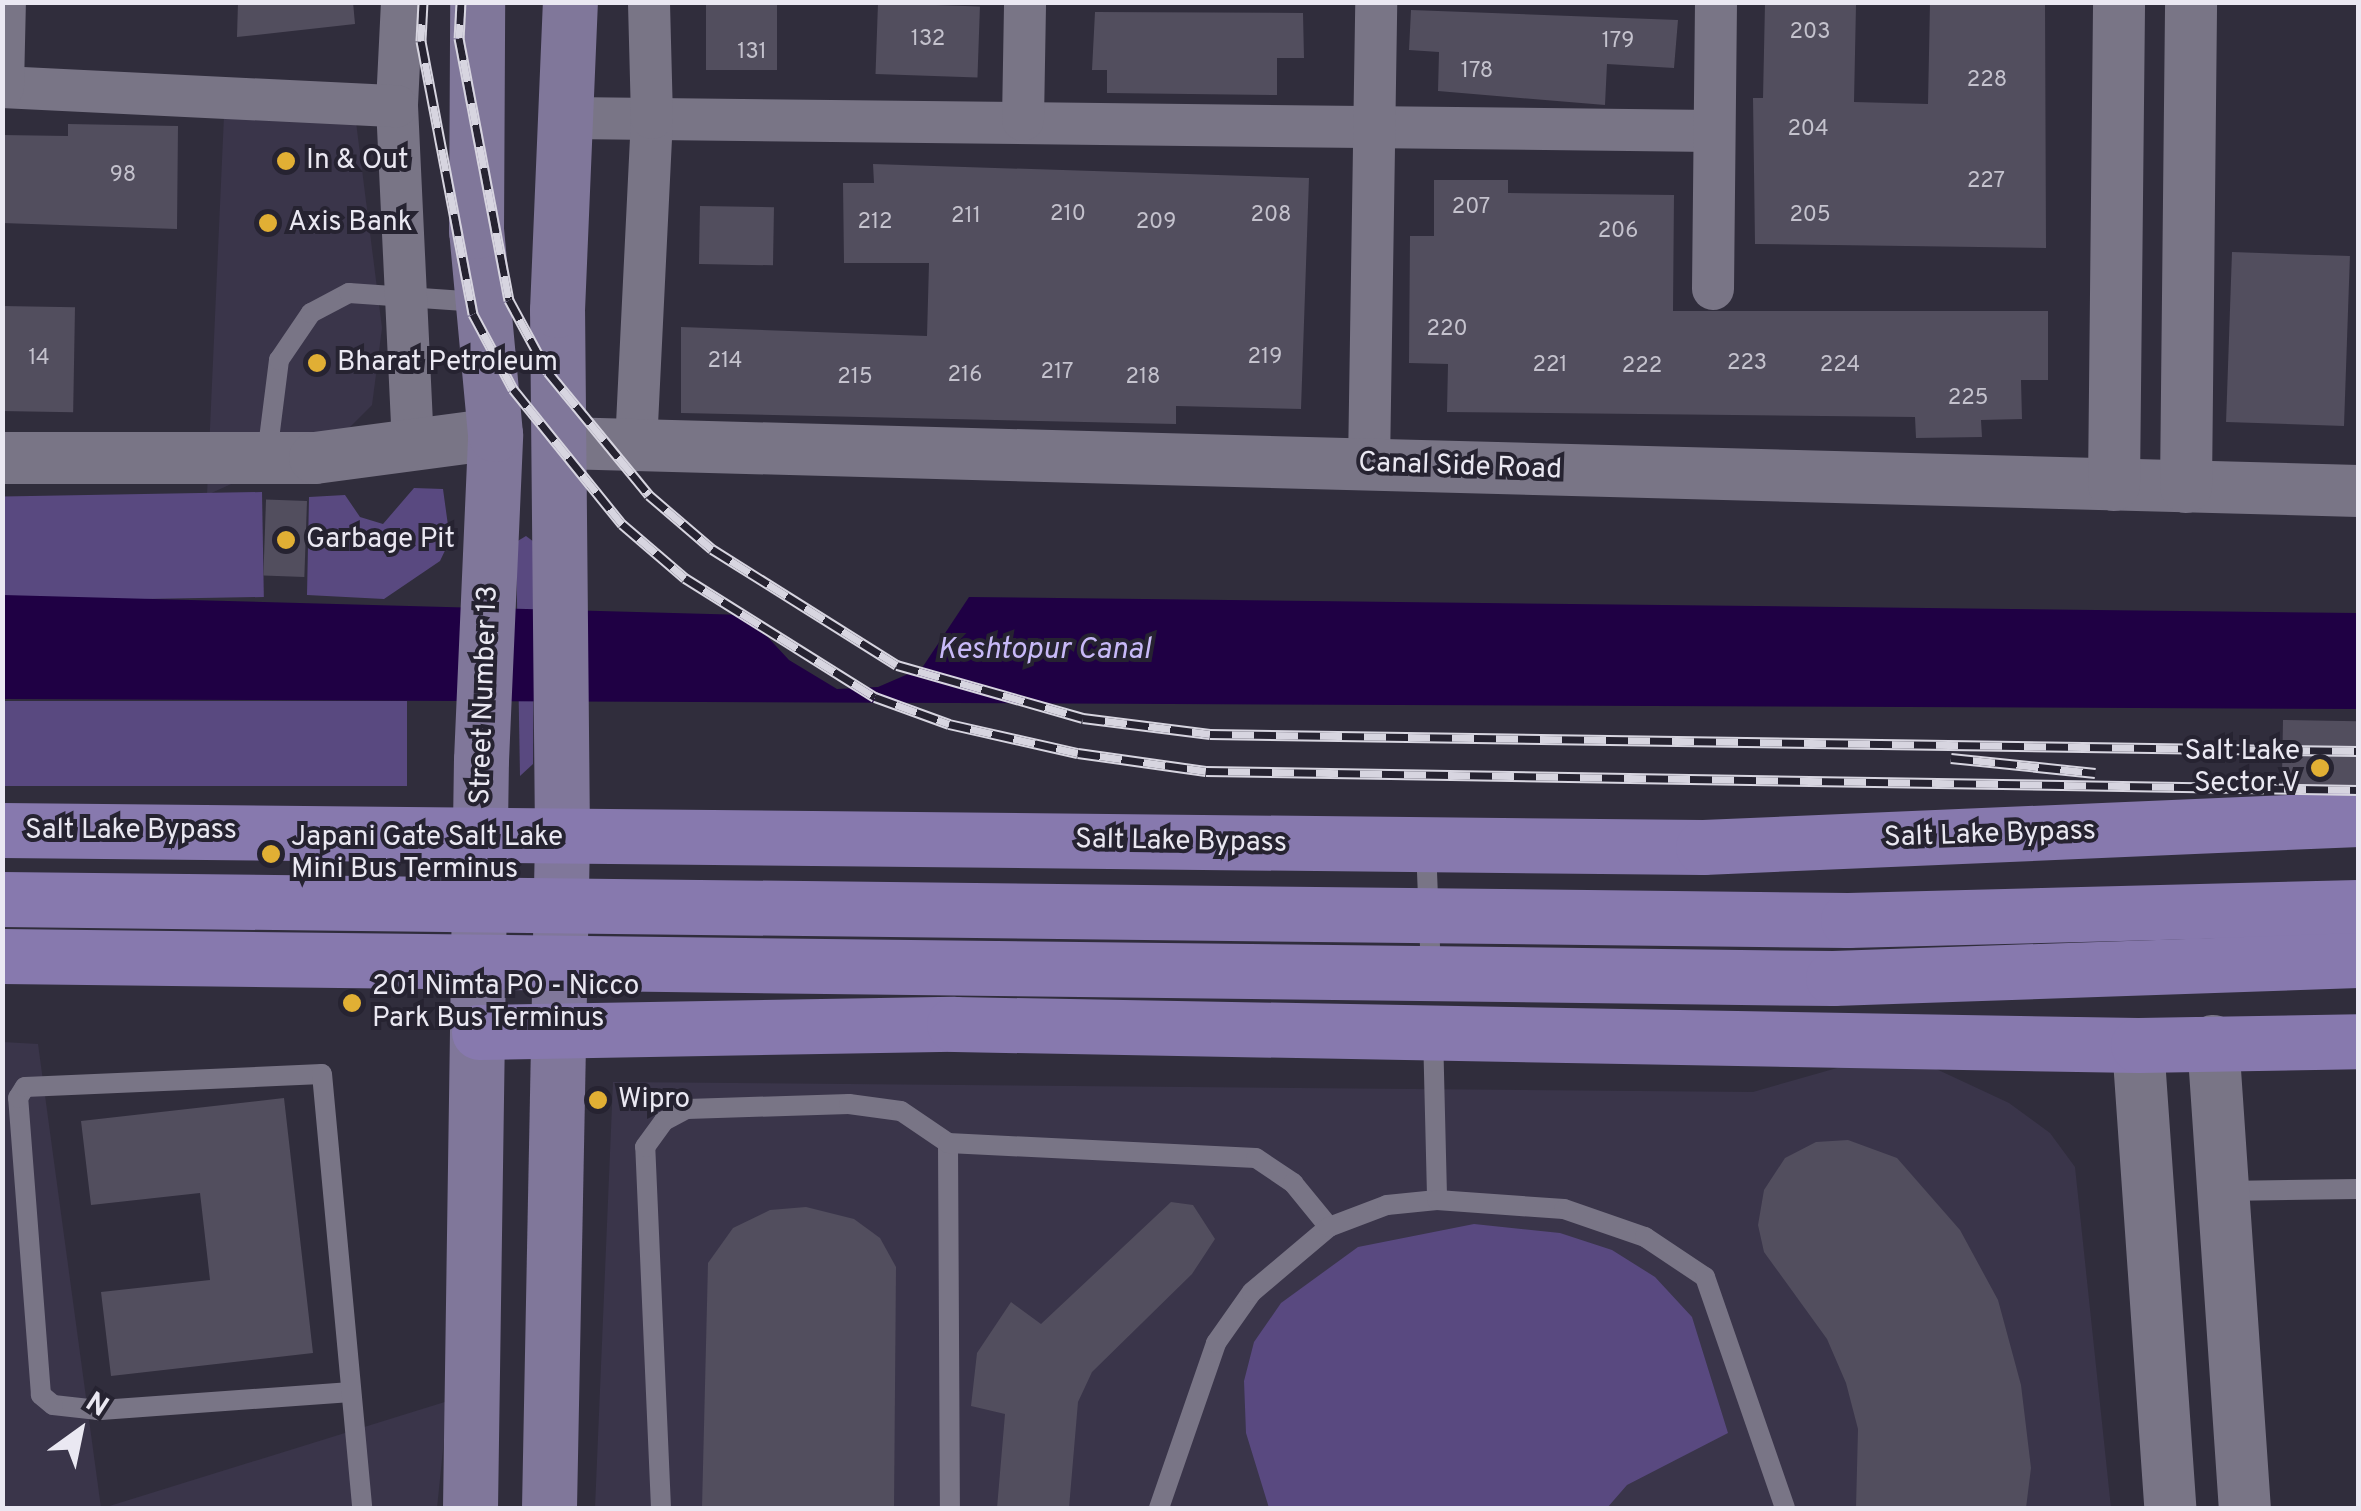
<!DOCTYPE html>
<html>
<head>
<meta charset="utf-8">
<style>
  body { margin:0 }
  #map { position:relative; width:2361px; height:1511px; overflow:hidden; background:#302d3c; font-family:Overpass,sans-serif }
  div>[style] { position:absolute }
  .built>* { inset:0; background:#3a354a }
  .green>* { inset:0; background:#594980; transform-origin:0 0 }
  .water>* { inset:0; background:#1f0044 }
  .building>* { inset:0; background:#524e5e; transform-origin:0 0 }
  .service>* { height:20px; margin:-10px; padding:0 10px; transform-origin:10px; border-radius:10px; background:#797586 }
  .minor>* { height:42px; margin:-21px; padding:0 21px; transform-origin:21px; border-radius:21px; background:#797586 }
  .tertiary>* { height:52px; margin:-26px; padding:0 26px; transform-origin:26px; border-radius:26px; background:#797586 }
  .secondary>* { height:55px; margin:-27.5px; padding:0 27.5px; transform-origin:27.5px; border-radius:27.5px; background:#80779a }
  .primary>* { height:55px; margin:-27.5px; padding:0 27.5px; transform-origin:27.5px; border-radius:27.5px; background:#8779ae }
  .rail>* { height:11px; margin-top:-5.5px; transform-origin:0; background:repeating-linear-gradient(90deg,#262331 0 22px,#d7d5e0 0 44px); box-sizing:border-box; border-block:2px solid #d7d5e0 }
  .dots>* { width:28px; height:28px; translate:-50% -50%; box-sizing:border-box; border:5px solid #262331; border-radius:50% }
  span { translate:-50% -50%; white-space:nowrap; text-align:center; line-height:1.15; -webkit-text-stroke:8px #262331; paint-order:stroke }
  .number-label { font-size:22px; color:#c4c2cd }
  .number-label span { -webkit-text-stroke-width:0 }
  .poi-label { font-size:28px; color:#eae8f2 }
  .left { translate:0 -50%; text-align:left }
  .right { translate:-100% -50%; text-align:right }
  .street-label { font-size:28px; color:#eae8f2 }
  .water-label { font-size:30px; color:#c8b9f8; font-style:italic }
  .frame { position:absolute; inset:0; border:5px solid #eae8f2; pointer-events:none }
  .north { position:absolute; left:30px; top:1381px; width:100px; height:100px; -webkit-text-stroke:8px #262331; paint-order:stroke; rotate:33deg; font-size:28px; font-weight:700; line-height:40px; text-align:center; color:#eae8f2 }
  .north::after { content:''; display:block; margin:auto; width:35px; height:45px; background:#eae8f2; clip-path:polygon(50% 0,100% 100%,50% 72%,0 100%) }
</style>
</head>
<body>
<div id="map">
  <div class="built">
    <div style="clip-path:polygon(224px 116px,356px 122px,382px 328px,372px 405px,344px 433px,207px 495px)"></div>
    <div style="clip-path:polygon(3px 1042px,38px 1044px,101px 1508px,3px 1508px)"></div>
    <div style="clip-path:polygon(1919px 1061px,2009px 1103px,2050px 1133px,2075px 1167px,2111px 1508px,595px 1508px,613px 1082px,1753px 1092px,1844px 1066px)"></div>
    <div style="clip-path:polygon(448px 1401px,437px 1508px,103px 1508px)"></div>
  </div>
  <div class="green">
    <div style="clip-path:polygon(414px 488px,443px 489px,450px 540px,440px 561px,384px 599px,307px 595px,309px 497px,345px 495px,360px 517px,383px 524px)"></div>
    <div style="left:262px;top:492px;width:105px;height:259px;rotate:89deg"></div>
    <div style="clip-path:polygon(526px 536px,534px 542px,533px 764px,520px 776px,516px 542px)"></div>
    <div style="left:3px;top:701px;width:404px;height:85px"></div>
    <div style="clip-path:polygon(1474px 1224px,1560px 1233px,1612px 1250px,1655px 1277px,1692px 1317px,1728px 1433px,1627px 1485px,1607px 1508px,1269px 1508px,1246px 1433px,1244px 1381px,1254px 1342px,1281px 1303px,1358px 1247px)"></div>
  </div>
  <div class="water">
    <div style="clip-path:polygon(3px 595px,747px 615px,789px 660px,837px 689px,878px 687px,922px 668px,969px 597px,2358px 613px,2358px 709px,3px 699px)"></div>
  </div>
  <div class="building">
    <div style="clip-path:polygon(238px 2px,353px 2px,355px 24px,237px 37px)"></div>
    <div style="left:706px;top:2px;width:71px;height:68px"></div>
    <div style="clip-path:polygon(1930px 2px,2045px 2px,2046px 248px,1755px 244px,1753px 98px,1763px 98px,1765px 3px,1856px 5px,1854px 102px,1928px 104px)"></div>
    <div style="left:878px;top:3px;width:102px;height:71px;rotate:2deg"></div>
    <div style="clip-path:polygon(1411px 10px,1678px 20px,1674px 68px,1607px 64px,1605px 105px,1438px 91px,1439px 52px,1409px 50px)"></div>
    <div style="clip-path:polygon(1095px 12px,1303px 13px,1304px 58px,1277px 58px,1277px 95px,1107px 93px,1107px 70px,1092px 70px)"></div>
    <div style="clip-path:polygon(68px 124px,178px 126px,177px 229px,2px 223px,2px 135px,68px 136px)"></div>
    <div style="clip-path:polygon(873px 164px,1309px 178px,1301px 409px,1176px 406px,1176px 424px,681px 413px,681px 327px,927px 336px,929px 263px,844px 263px,843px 183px,874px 183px)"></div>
    <div style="clip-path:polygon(1434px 180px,1508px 180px,1508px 193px,1674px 195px,1673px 311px,2048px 311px,2048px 380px,2021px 380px,2022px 419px,1981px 420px,1982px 437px,1916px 438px,1915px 417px,1447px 412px,1448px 364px,1409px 363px,1410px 236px,1434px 236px)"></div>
    <div style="left:700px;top:206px;width:74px;height:58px;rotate:1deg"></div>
    <div style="left:2232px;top:252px;width:118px;height:170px;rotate:2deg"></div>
    <div style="left:2px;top:306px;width:73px;height:105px;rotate:1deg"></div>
    <div style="left:307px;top:501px;width:76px;height:41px;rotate:92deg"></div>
    <div style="left:2283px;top:720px;width:75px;height:71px;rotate:1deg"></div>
    <div style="clip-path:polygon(284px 1098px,313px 1353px,111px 1376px,101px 1292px,210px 1280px,200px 1193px,91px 1205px,81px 1121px)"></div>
    <div style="clip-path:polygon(1848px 1140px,1897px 1158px,1960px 1230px,1998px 1300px,2021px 1385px,2031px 1468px,2026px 1508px,1856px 1508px,1858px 1429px,1846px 1383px,1827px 1339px,1764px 1252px,1758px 1225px,1764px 1190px,1785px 1158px,1816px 1142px)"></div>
    <div style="clip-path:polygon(1171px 1202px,1193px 1205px,1215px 1239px,1192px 1274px,1092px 1372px,1078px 1402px,1069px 1508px,997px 1508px,1005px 1414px,971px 1406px,977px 1353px,1011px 1302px,1041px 1324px)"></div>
    <div style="clip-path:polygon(806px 1207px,854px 1219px,880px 1238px,896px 1267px,894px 1508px,702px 1508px,708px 1263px,733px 1228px,770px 1210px)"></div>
  </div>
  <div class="service">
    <div style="left:267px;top:455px;width:96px;rotate:-82.8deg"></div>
    <div style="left:279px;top:360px;width:57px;rotate:-55.8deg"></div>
    <div style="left:311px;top:313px;width:43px;rotate:-27.8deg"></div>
    <div style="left:349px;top:293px;width:130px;rotate:4deg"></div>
    <div style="left:1426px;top:847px;width:126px;rotate:87.7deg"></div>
    <div style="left:1433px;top:1032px;width:168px;rotate:88.6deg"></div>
    <div style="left:948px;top:1143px;width:365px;rotate:89.7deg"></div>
    <div style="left:2223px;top:1191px;width:135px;rotate:-0.8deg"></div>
    <div style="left:351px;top:1392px;width:254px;rotate:175.9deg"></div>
    <div style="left:98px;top:1410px;width:45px;rotate:-173.7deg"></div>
    <div style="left:53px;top:1405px;width:16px;rotate:-140deg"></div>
    <div style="left:41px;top:1395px;width:298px;rotate:-94.4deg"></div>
    <div style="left:18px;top:1098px;width:13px;rotate:-58deg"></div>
    <div style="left:25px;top:1087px;width:297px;rotate:-2.5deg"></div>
    <div style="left:322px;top:1074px;width:436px;rotate:84.7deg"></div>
    <div style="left:661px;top:1508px;width:361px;rotate:-92.5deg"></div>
    <div style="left:645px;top:1147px;width:32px;rotate:-54deg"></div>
    <div style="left:664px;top:1121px;width:26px;rotate:-28deg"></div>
    <div style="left:687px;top:1109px;width:162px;rotate:-1.8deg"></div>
    <div style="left:849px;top:1104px;width:52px;rotate:7.7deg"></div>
    <div style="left:901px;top:1111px;width:57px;rotate:34.2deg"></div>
    <div style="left:948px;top:1143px;width:308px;rotate:2.8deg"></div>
    <div style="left:1256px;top:1158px;width:45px;rotate:34deg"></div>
    <div style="left:1293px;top:1183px;width:57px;rotate:50.7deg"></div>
    <div style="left:1159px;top:1508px;width:175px;rotate:-70.9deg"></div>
    <div style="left:1216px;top:1343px;width:62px;rotate:-54.8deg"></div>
    <div style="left:1252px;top:1292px;width:101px;rotate:-40.2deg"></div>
    <div style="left:1329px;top:1227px;width:62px;rotate:-20.8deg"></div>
    <div style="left:1387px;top:1205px;width:50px;rotate:-5.7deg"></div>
    <div style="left:1437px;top:1200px;width:127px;rotate:4.1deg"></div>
    <div style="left:1564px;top:1209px;width:86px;rotate:19.1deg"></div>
    <div style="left:1645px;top:1237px;width:72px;rotate:33.7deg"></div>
    <div style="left:1705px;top:1277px;width:244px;rotate:70.9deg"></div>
  </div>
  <div class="minor">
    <div style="left:402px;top:2px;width:104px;rotate:92.8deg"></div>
    <div style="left:397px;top:106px;width:339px;rotate:87.3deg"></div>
    <div style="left:2px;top:87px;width:395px;rotate:2.8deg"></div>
    <div style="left:3px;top:87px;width:85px;rotate:-88.7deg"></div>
    <div style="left:569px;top:118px;width:1144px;rotate:0.65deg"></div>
    <div style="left:1023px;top:120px;width:118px;rotate:-89deg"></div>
    <div style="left:1713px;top:289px;width:287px;rotate:-89.4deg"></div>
    <div style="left:636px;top:445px;width:327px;rotate:-87.2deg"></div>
    <div style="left:652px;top:118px;width:116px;rotate:-91.5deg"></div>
    <div style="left:1369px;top:465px;width:463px;rotate:-89.1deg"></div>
  </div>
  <div class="tertiary">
    <div style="left:562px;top:443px;width:1797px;rotate:1.53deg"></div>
    <div style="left:2px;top:458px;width:313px"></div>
    <div style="left:315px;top:458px;width:182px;rotate:-7.6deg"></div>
    <div style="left:2114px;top:485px;width:483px;rotate:-89.4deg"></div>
    <div style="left:2186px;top:487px;width:485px;rotate:-89.4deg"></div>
    <div style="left:2213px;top:1041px;width:468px;rotate:86.1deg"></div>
    <div style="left:2138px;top:1045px;width:464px;rotate:86deg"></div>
  </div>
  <div class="secondary">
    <div style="left:470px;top:1508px;width:748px;rotate:-89.16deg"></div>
    <div style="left:481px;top:760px;width:326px;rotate:-87.5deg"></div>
    <div style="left:495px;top:434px;width:204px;rotate:-95.3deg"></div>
    <div style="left:476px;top:231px;width:229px;rotate:-89.7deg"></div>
    <div style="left:549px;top:1508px;width:672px;rotate:-88.89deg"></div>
    <div style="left:562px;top:836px;width:526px;rotate:-90.54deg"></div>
    <div style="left:557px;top:310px;width:308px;rotate:-87.6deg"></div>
  </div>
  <div class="primary">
    <div style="left:2px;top:830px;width:1701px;rotate:0.57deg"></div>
    <div style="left:1703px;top:847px;width:656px;rotate:-2.45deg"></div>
    <div style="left:2px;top:899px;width:1846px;rotate:0.65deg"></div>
    <div style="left:1848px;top:920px;width:510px;rotate:-1.46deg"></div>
    <div style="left:2px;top:956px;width:1831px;rotate:0.69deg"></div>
    <div style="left:1833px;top:978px;width:525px;rotate:-1.96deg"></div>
    <div style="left:479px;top:1032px;width:475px;rotate:-1deg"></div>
    <div style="left:954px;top:1024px;width:1184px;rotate:1.02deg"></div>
    <div style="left:2138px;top:1045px;width:220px;rotate:-1deg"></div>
  </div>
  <div class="rail">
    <div style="left:423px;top:2px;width:39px;rotate:93deg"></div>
    <div style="left:421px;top:41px;width:278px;rotate:79.2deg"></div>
    <div style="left:473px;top:314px;width:85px;rotate:61.9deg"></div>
    <div style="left:513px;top:389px;width:174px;rotate:51.1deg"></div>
    <div style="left:622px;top:524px;width:83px;rotate:40.6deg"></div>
    <div style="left:685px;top:578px;width:224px;rotate:32.1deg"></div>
    <div style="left:875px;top:697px;width:79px;rotate:20deg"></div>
    <div style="left:949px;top:724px;width:132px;rotate:12.7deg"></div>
    <div style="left:1078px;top:753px;width:129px;rotate:8deg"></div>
    <div style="left:1206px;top:771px;width:1152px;rotate:0.94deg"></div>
    <div style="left:461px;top:2px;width:36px;rotate:93deg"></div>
    <div style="left:459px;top:38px;width:267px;rotate:79.2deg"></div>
    <div style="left:509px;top:300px;width:82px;rotate:61.6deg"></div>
    <div style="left:548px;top:372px;width:159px;rotate:50.6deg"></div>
    <div style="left:649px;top:495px;width:83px;rotate:40.6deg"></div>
    <div style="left:712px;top:549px;width:218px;rotate:32.1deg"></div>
    <div style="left:897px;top:665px;width:193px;rotate:15.9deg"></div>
    <div style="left:1083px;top:718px;width:128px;rotate:7.2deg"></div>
    <div style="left:1210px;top:734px;width:1148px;rotate:0.85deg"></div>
    <div style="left:1951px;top:758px;width:145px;rotate:5.9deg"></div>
  </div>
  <div class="dots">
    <div style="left:286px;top:161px;background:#e1af34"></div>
    <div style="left:268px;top:223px;background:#e1af34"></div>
    <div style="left:317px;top:363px;background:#e1af34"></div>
    <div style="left:286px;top:540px;background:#e1af34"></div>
    <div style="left:2320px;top:768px;background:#e1af34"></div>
    <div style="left:271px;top:854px;background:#e1af34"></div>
    <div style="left:352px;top:1003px;background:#e1af34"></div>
    <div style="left:598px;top:1100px;background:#e1af34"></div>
  </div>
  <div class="number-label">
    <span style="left:1810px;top:33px">203</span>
    <span style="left:928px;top:40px">132</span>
    <span style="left:1618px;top:42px">179</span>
    <span style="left:752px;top:53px">131</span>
    <span style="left:1477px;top:72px">178</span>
    <span style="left:1987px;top:81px">228</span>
    <span style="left:1808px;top:130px">204</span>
    <span style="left:123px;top:176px">98</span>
    <span style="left:1986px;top:182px">227</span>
    <span style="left:1471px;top:208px">207</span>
    <span style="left:1068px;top:215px">210</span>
    <span style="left:1271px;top:216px">208</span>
    <span style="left:1810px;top:216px">205</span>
    <span style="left:966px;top:217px">211</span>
    <span style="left:875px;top:223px">212</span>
    <span style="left:1156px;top:223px">209</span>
    <span style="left:1618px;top:232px">206</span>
    <span style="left:1447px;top:330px">220</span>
    <span style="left:1265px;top:358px">219</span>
    <span style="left:39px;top:359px">14</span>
    <span style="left:725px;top:362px">214</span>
    <span style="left:1747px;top:364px">223</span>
    <span style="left:1550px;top:366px">221</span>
    <span style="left:1840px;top:366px">224</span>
    <span style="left:1642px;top:367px">222</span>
    <span style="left:1057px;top:373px">217</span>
    <span style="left:965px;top:376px">216</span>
    <span style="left:855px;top:378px">215</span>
    <span style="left:1143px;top:378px">218</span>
    <span style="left:1968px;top:399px">225</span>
  </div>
  <div class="poi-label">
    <span class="left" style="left:306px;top:161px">In &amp; Out</span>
    <span class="left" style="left:288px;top:223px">Axis Bank</span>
    <span class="left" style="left:337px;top:363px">Bharat Petroleum</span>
    <span class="left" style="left:306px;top:540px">Garbage Pit</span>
    <span class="right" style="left:2300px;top:768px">Salt Lake<br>Sector V</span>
    <span class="left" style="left:291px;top:854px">Japani Gate Salt Lake<br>Mini Bus Terminus</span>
    <span class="left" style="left:372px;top:1003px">201 Nimta PO - Nicco<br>Park Bus Terminus</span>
    <span class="left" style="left:618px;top:1100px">Wipro</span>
  </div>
  <div class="street-label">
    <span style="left:1460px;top:467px;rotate:2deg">Canal Side Road</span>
    <span style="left:485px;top:695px;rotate:-88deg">Street Number 13</span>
    <span style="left:131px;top:831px">Salt Lake Bypass</span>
    <span style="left:1990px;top:835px;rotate:-2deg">Salt Lake Bypass</span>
    <span style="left:1181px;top:842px;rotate:1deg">Salt Lake Bypass</span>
  </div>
  <div class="water-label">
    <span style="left:1044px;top:651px">Keshtopur Canal</span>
  </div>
  <div class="frame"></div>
  <div class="north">N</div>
</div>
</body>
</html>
